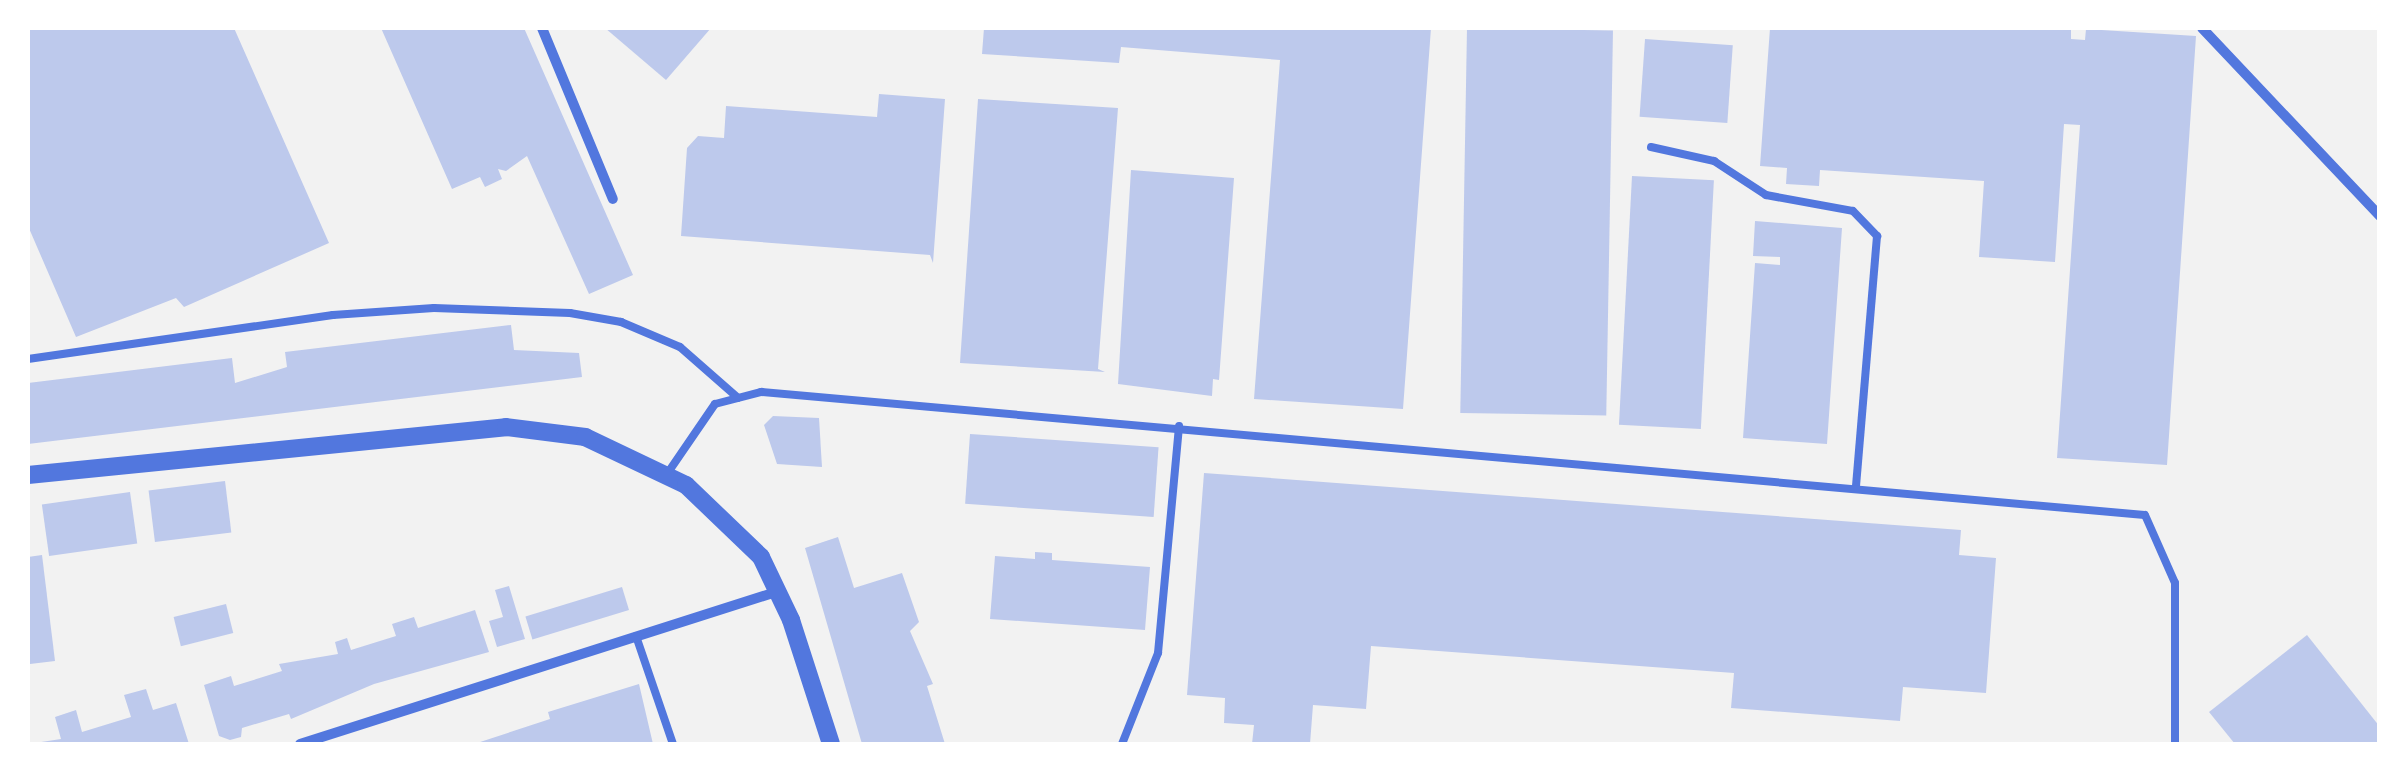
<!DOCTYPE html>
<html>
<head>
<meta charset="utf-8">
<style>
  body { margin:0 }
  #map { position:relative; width:2407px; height:772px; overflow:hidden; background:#f2f2f2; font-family:Lato,sans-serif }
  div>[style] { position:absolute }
  .building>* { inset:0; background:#bdc9ec; transform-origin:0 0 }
  .service>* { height:8px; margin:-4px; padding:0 4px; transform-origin:4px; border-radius:4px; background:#5277de }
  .minor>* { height:10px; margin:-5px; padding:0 5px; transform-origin:5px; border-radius:5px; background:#5277de }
  .tertiary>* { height:18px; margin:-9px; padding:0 9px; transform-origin:9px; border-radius:9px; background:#5277de }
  span { translate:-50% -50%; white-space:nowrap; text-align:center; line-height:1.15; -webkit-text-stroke:8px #fff; paint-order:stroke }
  .frame { position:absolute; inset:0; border:30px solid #fff; pointer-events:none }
</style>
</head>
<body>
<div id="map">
  <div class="building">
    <div style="clip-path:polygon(28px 28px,234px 28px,329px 243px,184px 307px,176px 298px,76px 337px,28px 226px)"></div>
    <div style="clip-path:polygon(381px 28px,524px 28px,633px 275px,589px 294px,527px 156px,506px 171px,498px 169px,502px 179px,485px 187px,480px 177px,452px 189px)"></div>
    <div style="clip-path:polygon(605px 28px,711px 28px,666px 80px)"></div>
    <div style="clip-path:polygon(984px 28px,1431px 28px,1403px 409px,1254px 399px,1280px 60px,1121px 47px,1119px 63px,982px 54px)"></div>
    <div style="left:1467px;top:28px;width:146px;height:385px;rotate:1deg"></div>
    <div style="clip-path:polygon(1770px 28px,2071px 28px,2071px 39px,2085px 40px,2086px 29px,2196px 36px,2167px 465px,2057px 458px,2080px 125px,2064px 124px,2055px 262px,1979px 257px,1984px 181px,1820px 170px,1819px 186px,1786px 184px,1787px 168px,1760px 166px)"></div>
    <div style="left:1645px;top:39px;width:88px;height:78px;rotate:4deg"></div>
    <div style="clip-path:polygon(879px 94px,945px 99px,933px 263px,930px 255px,681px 236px,687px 148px,698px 136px,724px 138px,726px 106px,877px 117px)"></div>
    <div style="clip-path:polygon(978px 99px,1118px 108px,1098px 369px,1105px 372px,960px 363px)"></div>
    <div style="clip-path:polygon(1131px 170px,1234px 178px,1219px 380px,1213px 379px,1212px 396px,1118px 384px)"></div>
    <div style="left:1632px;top:176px;width:82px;height:249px;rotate:3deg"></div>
    <div style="clip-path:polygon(1755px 221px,1842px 228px,1827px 444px,1743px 438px,1755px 263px,1780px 265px,1780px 257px,1753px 256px)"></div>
    <div style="clip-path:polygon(511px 325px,514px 350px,579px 353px,582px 377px,28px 444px,28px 383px,232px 358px,235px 383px,287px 367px,285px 352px)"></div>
    <div style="clip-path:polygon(773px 416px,819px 418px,822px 467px,777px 464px,764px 425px)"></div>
    <div style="left:970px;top:434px;width:189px;height:70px;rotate:4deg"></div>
    <div style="clip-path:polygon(1204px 473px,1961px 530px,1959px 555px,1996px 558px,1986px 693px,1903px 687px,1900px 721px,1731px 708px,1734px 673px,1371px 646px,1366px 709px,1313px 705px,1310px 744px,1252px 744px,1254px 725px,1224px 723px,1225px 698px,1187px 695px)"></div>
    <div style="left:225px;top:481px;width:52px;height:77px;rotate:83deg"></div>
    <div style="left:130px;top:492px;width:52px;height:89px;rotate:82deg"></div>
    <div style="clip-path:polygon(838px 537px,854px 588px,902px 573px,919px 622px,910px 631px,933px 684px,927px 686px,945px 744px,862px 744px,805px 548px)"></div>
    <div style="clip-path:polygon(1035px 552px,1052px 553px,1052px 560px,1150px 567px,1145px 630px,990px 619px,995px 556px,1035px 559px)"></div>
    <div style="clip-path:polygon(42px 555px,55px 661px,30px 664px,28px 557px)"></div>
    <div style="clip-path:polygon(509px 586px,525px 639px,497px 647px,489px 621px,503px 617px,495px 590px)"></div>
    <div style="left:622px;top:587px;width:24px;height:101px;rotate:73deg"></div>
    <div style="left:226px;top:604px;width:30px;height:54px;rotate:76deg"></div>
    <div style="clip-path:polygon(475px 610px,489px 652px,374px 684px,291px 719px,289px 714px,242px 728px,241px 737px,230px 740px,219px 736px,204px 685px,231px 676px,234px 686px,282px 671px,279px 664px,338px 654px,335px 642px,347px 638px,351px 650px,396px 636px,392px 624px,414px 617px,418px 628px)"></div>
    <div style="clip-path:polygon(2307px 635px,2380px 727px,2380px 744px,2235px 744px,2209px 712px)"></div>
    <div style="clip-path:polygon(639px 684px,653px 744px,474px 744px,550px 719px,548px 712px)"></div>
    <div style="clip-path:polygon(146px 689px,153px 710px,176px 703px,189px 744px,28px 744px,61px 739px,55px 717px,76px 710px,82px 732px,131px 717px,124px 695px)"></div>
  </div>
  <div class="service">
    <div style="left:1651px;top:147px;width:65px;rotate:12.5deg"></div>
    <div style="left:1714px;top:161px;width:62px;rotate:33.2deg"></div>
    <div style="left:1766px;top:195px;width:88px;rotate:10.4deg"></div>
    <div style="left:1853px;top:211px;width:35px;rotate:46deg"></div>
    <div style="left:1877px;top:236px;width:253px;rotate:94.8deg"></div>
    <div style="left:28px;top:359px;width:308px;rotate:-8.2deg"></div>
    <div style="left:333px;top:315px;width:101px;rotate:-4deg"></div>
    <div style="left:434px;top:308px;width:136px;rotate:2.1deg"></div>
    <div style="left:570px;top:313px;width:52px;rotate:10deg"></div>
    <div style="left:621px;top:322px;width:64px;rotate:23deg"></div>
    <div style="left:680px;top:347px;width:77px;rotate:41.3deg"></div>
    <div style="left:667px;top:474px;width:85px;rotate:-55.6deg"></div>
    <div style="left:715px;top:404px;width:48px;rotate:-14.6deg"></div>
    <div style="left:761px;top:392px;width:1389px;rotate:5.08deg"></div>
    <div style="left:2145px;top:515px;width:74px;rotate:66.2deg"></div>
    <div style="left:2175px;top:583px;width:161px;rotate:90deg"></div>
    <div style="left:636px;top:636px;width:114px;rotate:71.1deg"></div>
    <div style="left:1122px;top:744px;width:98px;rotate:-68.4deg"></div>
    <div style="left:1158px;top:653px;width:228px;rotate:-84.7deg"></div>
  </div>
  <div class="minor">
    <div style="left:542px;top:28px;width:185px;rotate:67.5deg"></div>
    <div style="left:2202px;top:28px;width:259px;rotate:46.6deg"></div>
    <div style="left:300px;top:744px;width:503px;rotate:-17.71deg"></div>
  </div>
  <div class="tertiary">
    <div style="left:28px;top:475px;width:480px;rotate:-5.7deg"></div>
    <div style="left:506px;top:427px;width:80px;rotate:7.2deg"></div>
    <div style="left:585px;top:437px;width:112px;rotate:25.4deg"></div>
    <div style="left:686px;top:485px;width:104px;rotate:43.8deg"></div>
    <div style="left:761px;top:557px;width:70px;rotate:64.5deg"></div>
    <div style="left:791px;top:620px;width:130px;rotate:72.1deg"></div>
  </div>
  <div class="frame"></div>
</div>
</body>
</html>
